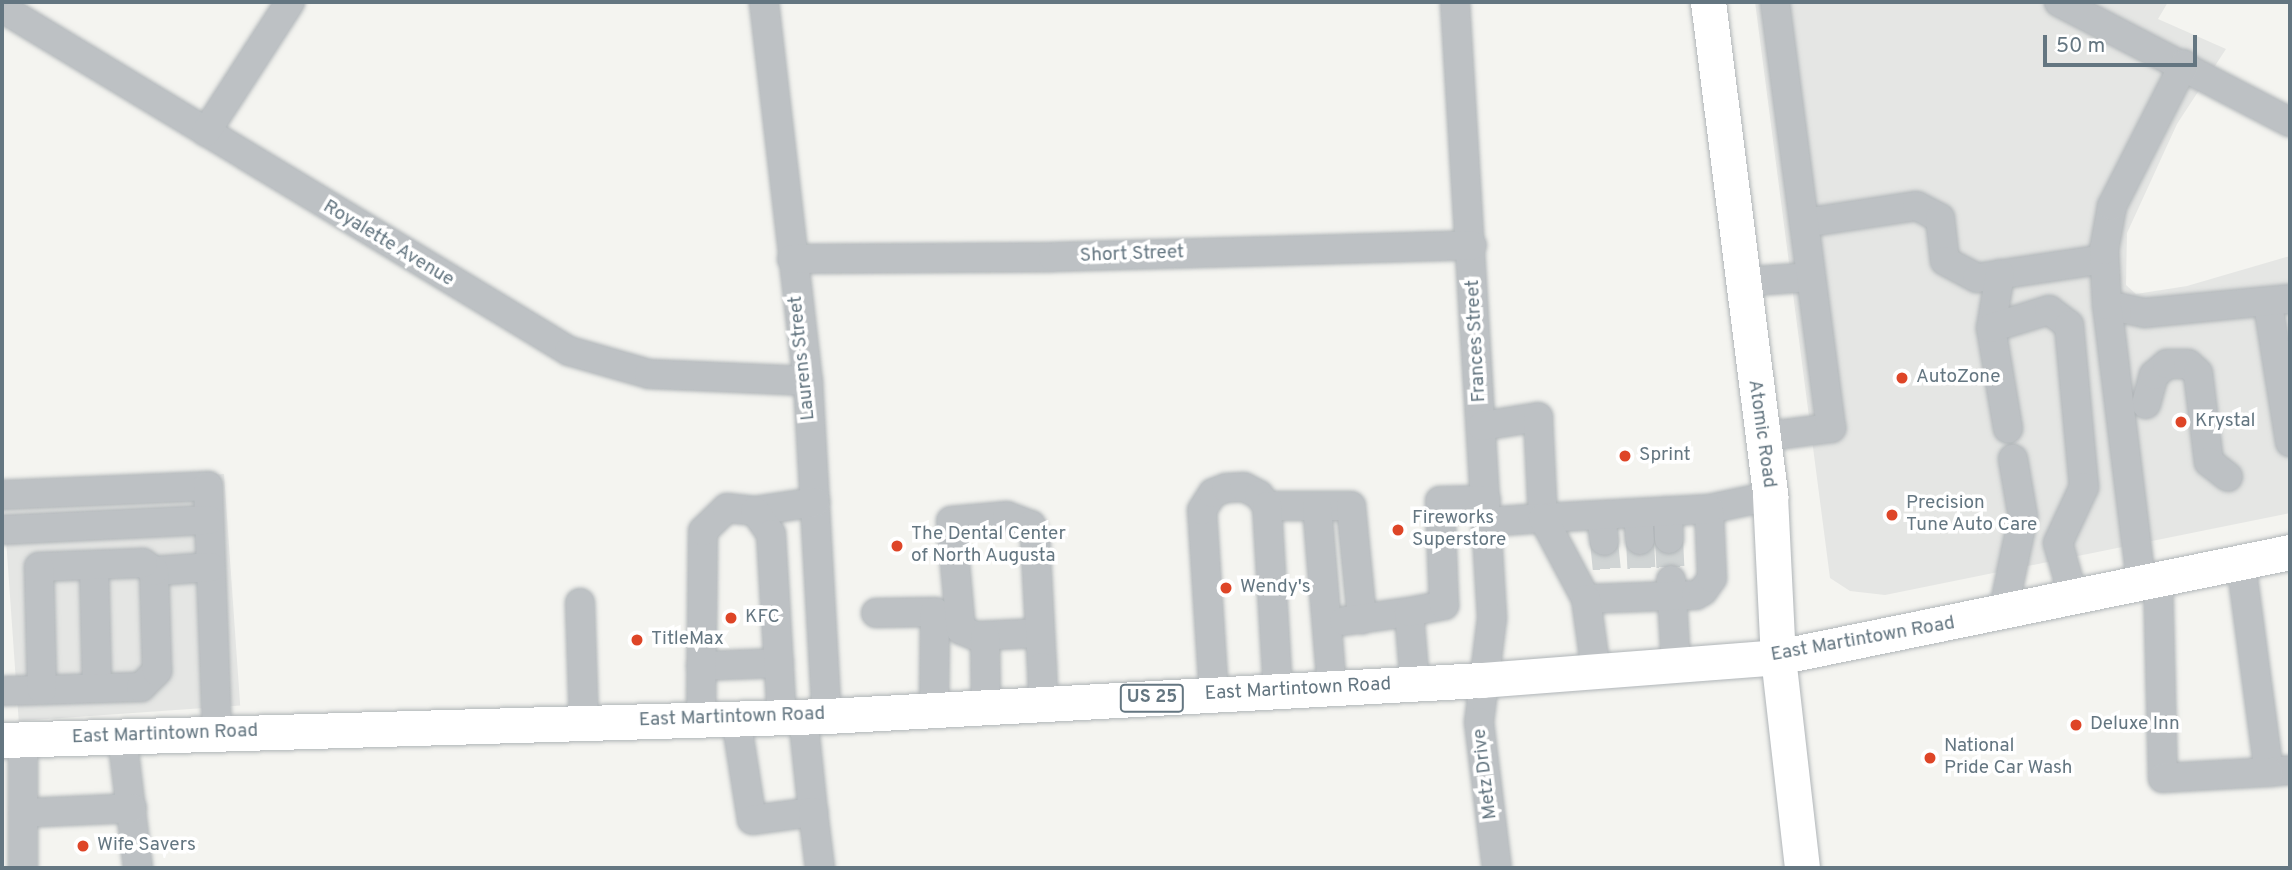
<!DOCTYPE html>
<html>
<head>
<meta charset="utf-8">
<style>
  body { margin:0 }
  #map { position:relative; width:2292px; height:870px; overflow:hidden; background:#f4f4f0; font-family:Overpass,sans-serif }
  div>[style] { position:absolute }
  .built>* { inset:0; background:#e5e6e4; transform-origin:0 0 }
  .minor-tunnel>* { height:28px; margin-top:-14px; transform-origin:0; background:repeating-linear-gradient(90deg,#d0d4d4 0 28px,transparent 0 42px) }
  .roads { filter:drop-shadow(0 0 2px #b0b5b8) drop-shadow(0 0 2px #b0b5b8) }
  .minor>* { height:28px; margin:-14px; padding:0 14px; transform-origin:14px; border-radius:14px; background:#bdc1c4 }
  .major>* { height:35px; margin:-17.5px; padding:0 17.5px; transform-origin:17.5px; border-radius:17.5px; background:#fff }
  .dots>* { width:19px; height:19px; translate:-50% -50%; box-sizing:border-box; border:4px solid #fff; border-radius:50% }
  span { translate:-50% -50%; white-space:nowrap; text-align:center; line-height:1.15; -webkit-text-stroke:7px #fff; paint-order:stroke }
  .shield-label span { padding:2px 5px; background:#fff; border:2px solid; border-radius:5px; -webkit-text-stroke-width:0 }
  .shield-label { font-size:18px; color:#647681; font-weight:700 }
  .street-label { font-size:19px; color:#647681 }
  .poi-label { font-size:19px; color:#647681 }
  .left { translate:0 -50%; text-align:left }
  .frame { position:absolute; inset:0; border:4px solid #647681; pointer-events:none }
  .scale { position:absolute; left:2043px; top:35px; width:154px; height:32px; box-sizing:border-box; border:4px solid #647681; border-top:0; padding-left:9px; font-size:21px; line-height:24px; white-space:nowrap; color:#647681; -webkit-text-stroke:5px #fff; paint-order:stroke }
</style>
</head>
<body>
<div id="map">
  <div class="built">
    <div style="clip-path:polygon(1755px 2px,2168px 2px,2158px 19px,2226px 49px,2177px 124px,2127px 233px,2126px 285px,2136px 294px,2187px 286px,2290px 256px,2290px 513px,1885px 595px,1850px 591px,1830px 578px)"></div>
    <div style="left:224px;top:474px;width:232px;height:222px;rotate:86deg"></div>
  </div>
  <div class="minor-tunnel">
    <div style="left:1669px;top:539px;width:41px;rotate:87.2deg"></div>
    <div style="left:1640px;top:540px;width:41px;rotate:87.2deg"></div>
    <div style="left:1604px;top:541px;width:41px;rotate:84.4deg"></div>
  </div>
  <div class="roads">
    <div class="minor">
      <div style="left:764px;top:2px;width:382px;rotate:83.4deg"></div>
      <div style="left:808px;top:381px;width:336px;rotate:86.8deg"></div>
      <div style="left:1455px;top:2px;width:617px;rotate:86.56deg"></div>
      <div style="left:1492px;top:618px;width:105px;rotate:97.1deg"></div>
      <div style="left:1479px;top:722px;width:147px;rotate:83deg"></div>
      <div style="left:2059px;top:2px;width:260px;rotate:27.5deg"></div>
      <div style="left:2px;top:8px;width:663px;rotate:31.17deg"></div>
      <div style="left:569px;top:351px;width:83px;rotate:16deg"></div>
      <div style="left:649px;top:374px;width:159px;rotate:2.5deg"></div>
      <div style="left:206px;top:132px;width:155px;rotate:-57.1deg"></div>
      <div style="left:1804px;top:223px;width:114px;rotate:-8.6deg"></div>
      <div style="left:1917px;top:206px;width:26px;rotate:28deg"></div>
      <div style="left:1940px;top:218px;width:43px;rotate:83.4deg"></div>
      <div style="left:1945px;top:261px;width:36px;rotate:28deg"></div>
      <div style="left:1977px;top:278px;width:128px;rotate:-8.5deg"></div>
      <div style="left:792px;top:259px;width:261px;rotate:-0.4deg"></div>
      <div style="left:1053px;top:257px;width:419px;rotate:-1.6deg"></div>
      <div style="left:2000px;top:274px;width:55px;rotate:99.5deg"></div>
      <div style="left:1991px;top:328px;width:102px;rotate:80.4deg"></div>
      <div style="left:1740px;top:282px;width:71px;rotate:-4deg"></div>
      <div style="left:2268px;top:304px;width:140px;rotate:80.9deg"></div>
      <div style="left:2107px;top:305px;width:38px;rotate:12deg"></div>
      <div style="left:2144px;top:313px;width:147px;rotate:-5.5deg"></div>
      <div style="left:1991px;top:328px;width:61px;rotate:-17.2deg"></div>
      <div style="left:2049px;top:310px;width:25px;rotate:37deg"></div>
      <div style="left:2069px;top:325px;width:163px;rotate:84.7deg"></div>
      <div style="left:2084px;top:487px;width:62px;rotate:114.9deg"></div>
      <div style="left:2058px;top:543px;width:55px;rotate:74.2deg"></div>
      <div style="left:2146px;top:404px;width:30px;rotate:-75deg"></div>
      <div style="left:2154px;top:375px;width:17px;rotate:-40deg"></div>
      <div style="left:2167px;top:364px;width:21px"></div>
      <div style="left:2188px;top:364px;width:13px;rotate:42deg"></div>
      <div style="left:2198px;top:373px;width:90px;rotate:83deg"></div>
      <div style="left:2209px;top:462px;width:24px;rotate:38deg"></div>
      <div style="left:1482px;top:426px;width:57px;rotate:-9.1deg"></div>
      <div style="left:1538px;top:417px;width:101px;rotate:87.2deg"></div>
      <div style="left:1543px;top:518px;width:56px;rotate:175.9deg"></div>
      <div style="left:1762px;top:437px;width:70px;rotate:-7.4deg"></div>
      <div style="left:1831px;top:428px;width:430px;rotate:-97.5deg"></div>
      <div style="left:2px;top:495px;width:206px;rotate:-2.5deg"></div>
      <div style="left:208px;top:486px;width:248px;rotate:87.9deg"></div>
      <div style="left:1267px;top:506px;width:84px"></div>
      <div style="left:1351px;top:506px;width:114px;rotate:84.4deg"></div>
      <div style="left:1317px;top:506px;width:184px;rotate:85.3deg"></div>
      <div style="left:1709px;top:509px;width:62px;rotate:-12deg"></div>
      <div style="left:755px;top:511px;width:61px;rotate:-8.5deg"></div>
      <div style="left:1668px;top:511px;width:28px;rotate:88deg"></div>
      <div style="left:1638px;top:513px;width:27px;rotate:86deg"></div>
      <div style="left:1601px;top:515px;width:26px;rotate:83deg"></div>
      <div style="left:2px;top:530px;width:207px;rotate:-2.8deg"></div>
      <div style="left:2241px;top:563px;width:211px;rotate:82.4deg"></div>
      <div style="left:2269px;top:772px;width:21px;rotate:-5deg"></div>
      <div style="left:94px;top:565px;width:123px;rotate:88.6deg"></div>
      <div style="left:154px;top:571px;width:57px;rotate:-4deg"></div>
      <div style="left:2158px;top:577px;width:201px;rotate:88.6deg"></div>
      <div style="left:2163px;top:778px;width:106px;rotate:-3.2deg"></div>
      <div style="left:1671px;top:580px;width:85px;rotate:86.6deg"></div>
      <div style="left:2141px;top:581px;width:278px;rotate:-97deg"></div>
      <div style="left:2107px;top:305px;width:55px;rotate:-93.1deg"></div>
      <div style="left:2104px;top:250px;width:45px;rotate:-79.7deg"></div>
      <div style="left:2112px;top:206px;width:159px;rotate:-63.1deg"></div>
      <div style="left:1586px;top:599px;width:110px;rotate:-2.1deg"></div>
      <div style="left:1696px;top:595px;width:8px;rotate:-30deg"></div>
      <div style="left:1703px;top:591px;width:16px;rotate:-55deg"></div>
      <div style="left:1712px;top:578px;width:69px;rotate:-92.5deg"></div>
      <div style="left:1709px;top:509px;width:166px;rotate:176.9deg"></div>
      <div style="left:1543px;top:518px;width:92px;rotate:62deg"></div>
      <div style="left:1586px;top:599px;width:73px;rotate:82.1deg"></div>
      <div style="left:580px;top:603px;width:120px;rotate:88.1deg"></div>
      <div style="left:2003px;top:612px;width:97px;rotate:-78.1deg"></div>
      <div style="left:2023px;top:517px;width:59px;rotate:-99.8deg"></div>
      <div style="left:876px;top:613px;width:59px;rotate:-1deg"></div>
      <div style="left:935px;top:612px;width:98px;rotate:90.6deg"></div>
      <div style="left:1344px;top:621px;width:66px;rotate:-7.9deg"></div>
      <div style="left:1040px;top:633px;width:64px;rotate:177.3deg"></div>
      <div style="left:976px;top:636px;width:16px;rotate:-158deg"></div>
      <div style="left:961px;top:630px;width:109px;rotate:-95.2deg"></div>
      <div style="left:951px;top:521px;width:56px;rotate:-5.1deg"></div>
      <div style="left:1007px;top:516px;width:26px;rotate:21deg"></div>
      <div style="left:1031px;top:525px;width:11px;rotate:68deg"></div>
      <div style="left:1035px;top:535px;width:132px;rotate:87deg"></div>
      <div style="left:1042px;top:667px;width:37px;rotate:88deg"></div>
      <div style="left:985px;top:636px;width:71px;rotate:89.2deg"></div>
      <div style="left:701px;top:666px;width:78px;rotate:-2.2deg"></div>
      <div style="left:1415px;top:684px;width:72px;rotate:-94.8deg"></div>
      <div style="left:1409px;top:612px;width:36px;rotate:-11deg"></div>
      <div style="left:1444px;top:605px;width:104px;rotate:-92.2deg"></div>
      <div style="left:1440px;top:501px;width:46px;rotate:-1.2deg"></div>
      <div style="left:2px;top:691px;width:40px;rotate:-1.4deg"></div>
      <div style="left:42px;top:690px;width:99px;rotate:-1.7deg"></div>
      <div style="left:141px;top:687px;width:23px;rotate:-45deg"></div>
      <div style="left:157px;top:671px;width:100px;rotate:-91.7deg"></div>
      <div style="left:154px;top:571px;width:14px;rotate:-144deg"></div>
      <div style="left:143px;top:563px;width:104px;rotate:177.8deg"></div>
      <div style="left:39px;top:567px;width:123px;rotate:88.6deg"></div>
      <div style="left:1214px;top:695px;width:185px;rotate:-93.7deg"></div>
      <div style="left:1202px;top:510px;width:20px;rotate:-57deg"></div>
      <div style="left:1213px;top:493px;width:14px;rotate:-21deg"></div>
      <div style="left:1226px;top:488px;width:18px;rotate:-3deg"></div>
      <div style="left:1244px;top:487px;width:17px;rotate:28deg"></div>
      <div style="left:1259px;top:495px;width:14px;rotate:54deg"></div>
      <div style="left:1267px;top:506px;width:186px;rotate:86.6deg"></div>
      <div style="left:803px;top:717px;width:96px;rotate:84deg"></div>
      <div style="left:736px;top:719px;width:102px;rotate:81deg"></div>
      <div style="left:752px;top:820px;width:62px;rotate:-7.5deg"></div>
      <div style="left:813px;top:812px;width:56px;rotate:82.9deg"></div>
      <div style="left:701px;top:720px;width:189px;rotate:-89.4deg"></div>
      <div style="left:703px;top:531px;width:33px;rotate:-44deg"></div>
      <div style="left:727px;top:508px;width:28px;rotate:6deg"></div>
      <div style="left:755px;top:511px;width:28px;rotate:55deg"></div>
      <div style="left:771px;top:534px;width:183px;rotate:86.6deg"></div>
      <div style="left:122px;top:736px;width:133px;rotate:83.1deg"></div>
      <div style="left:23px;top:813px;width:109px;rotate:-2.6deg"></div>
      <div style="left:23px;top:868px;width:129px;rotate:-90deg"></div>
    </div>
    <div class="major">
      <div style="left:1708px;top:2px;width:498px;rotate:82.8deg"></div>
      <div style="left:1770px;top:496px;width:161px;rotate:87.2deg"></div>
      <div style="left:1778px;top:657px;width:212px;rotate:83.5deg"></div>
      <div style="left:2px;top:740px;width:825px;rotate:-1.67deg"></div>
      <div style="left:827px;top:716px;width:655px;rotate:-3.15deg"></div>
      <div style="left:1481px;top:680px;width:298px;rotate:-4.4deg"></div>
      <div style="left:1778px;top:657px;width:523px;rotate:-11.59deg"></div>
    </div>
  </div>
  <div class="dots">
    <div style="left:1902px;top:378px;background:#de4527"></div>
    <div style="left:2181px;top:422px;background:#de4527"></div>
    <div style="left:1625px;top:456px;background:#de4527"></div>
    <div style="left:1892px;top:515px;background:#de4527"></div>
    <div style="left:1398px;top:530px;background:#de4527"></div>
    <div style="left:897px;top:546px;background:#de4527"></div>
    <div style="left:1226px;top:588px;background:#de4527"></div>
    <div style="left:731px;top:618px;background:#de4527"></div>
    <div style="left:637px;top:640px;background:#de4527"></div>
    <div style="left:2076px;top:725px;background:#de4527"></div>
    <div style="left:1930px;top:758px;background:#de4527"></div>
    <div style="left:83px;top:846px;background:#de4527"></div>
  </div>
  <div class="shield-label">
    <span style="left:1152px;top:698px">US 25</span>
  </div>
  <div class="street-label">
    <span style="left:388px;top:244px;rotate:31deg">Royalette Avenue</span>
    <span style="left:1132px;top:255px;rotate:-2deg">Short Street</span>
    <span style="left:1477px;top:341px;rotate:-93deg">Frances Street</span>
    <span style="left:803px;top:358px;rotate:-96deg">Laurens Street</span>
    <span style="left:1761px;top:434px;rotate:82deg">Atomic Road</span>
    <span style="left:1863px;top:640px;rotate:-10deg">East Martintown Road</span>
    <span style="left:1298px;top:690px;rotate:-3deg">East Martintown Road</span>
    <span style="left:732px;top:718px;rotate:-2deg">East Martintown Road</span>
    <span style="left:165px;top:735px;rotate:-2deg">East Martintown Road</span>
    <span style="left:1486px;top:774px;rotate:-97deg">Metz Drive</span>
  </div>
  <div class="poi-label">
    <span class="left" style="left:1916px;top:378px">AutoZone</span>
    <span class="left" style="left:2195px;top:422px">Krystal</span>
    <span class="left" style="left:1639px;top:456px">Sprint</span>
    <span class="left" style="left:1906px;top:515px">Precision<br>Tune Auto Care</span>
    <span class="left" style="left:1412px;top:530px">Fireworks<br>Superstore</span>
    <span class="left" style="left:911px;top:546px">The Dental Center<br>of North Augusta</span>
    <span class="left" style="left:1240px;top:588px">Wendy's</span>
    <span class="left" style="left:745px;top:618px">KFC</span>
    <span class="left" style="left:651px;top:640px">TitleMax</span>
    <span class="left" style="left:2090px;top:725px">Deluxe Inn</span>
    <span class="left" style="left:1944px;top:758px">National<br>Pride Car Wash</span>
    <span class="left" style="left:97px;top:846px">Wife Savers</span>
  </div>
  <div class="frame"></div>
  <div class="scale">50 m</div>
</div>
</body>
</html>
